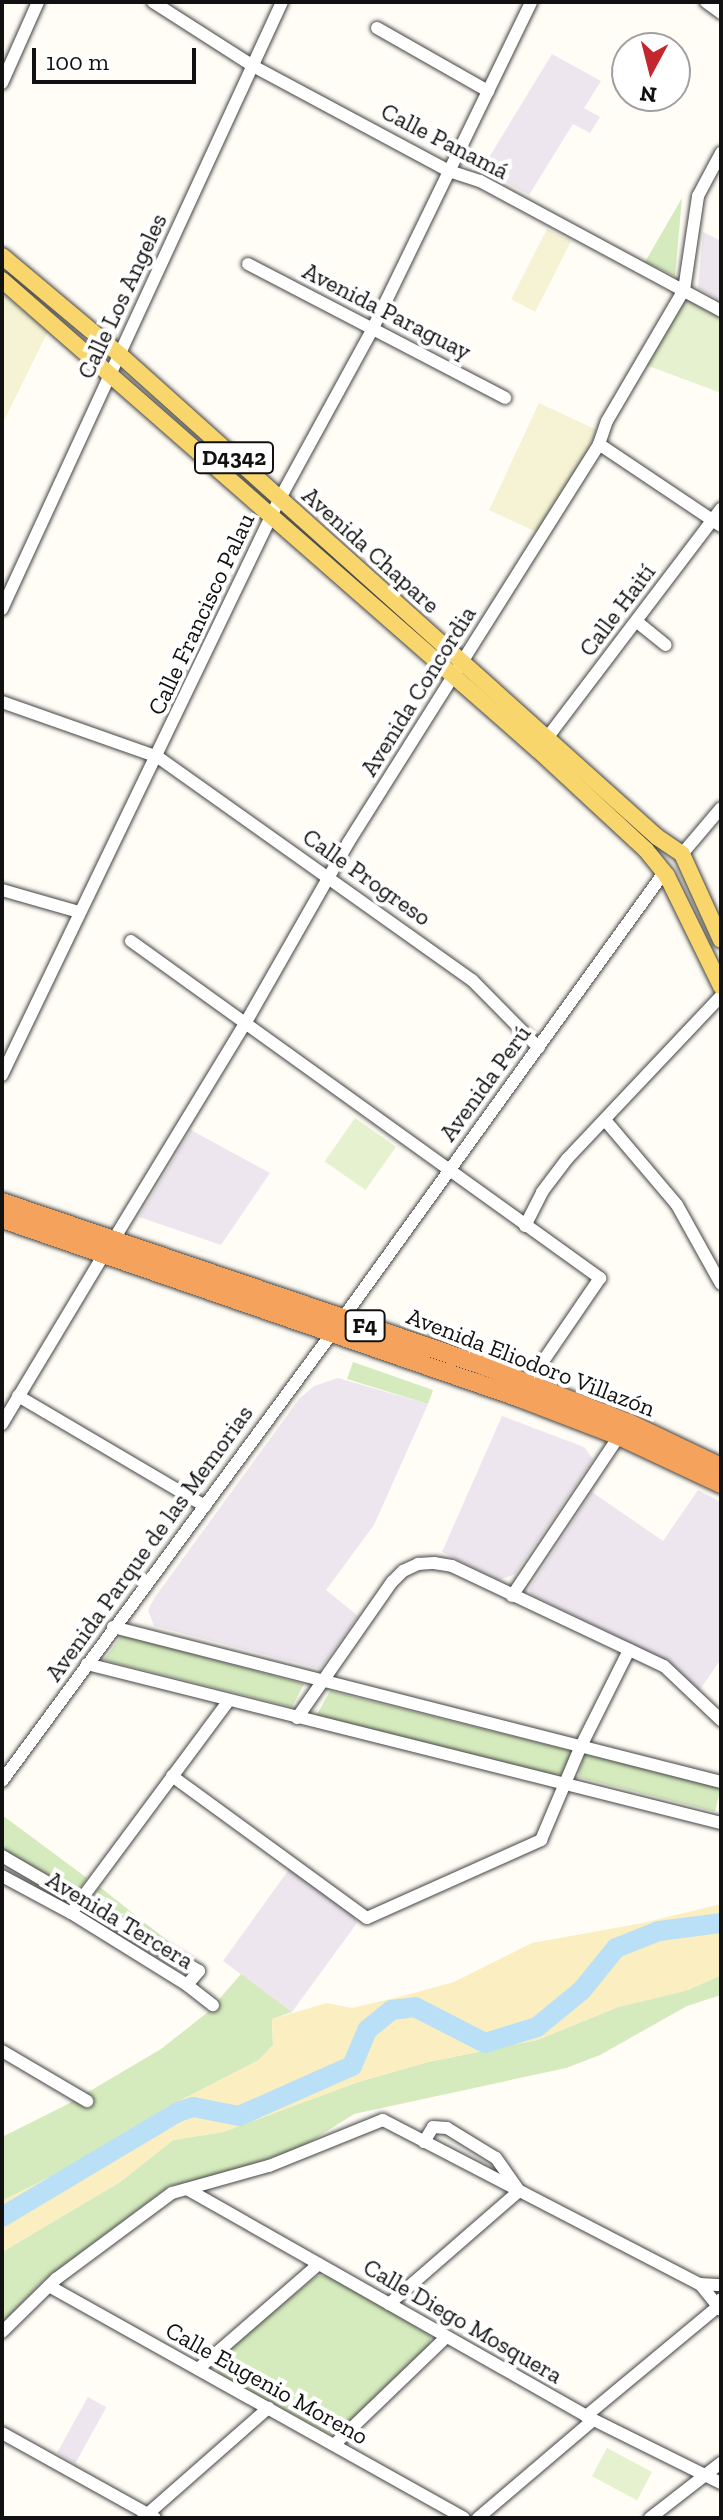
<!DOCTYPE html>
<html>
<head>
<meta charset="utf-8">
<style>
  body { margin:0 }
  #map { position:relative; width:723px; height:2520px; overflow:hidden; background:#fffdf5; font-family:"Zilla Slab",serif }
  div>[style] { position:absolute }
  .industrial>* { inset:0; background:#eee6ef; transform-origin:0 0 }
  .farmland>* { inset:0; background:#f6f3d4; transform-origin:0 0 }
  .green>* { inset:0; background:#d5ebbd; transform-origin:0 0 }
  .sand>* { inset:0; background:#fbeec1 }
  .pitch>* { inset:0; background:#e6f2cf; transform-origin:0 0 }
  .river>* { height:20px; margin:-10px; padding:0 10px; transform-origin:10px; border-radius:10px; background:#b9e0f7 }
  .roads { filter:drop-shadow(0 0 2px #444) drop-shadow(0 0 2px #444) }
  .minor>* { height:12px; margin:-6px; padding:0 6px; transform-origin:6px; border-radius:6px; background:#fff }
  .major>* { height:16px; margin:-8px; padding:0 8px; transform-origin:8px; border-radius:8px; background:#f9d66b }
  .highway>* { height:18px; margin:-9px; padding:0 9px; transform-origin:9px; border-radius:9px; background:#f5a25d }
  span { translate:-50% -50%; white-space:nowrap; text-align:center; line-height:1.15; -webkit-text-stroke:8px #fff; paint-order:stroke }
  .shield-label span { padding:2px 6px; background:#fff; border:2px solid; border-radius:6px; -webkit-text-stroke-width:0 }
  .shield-label { font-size:22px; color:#111; font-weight:700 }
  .street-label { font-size:24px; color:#111 }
  .frame { position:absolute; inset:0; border:4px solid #111; pointer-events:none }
  .north { position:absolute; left:611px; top:32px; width:80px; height:80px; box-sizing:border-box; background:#fff; border:2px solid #a0a0a0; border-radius:50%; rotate:187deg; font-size:22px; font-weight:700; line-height:32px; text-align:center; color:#111 }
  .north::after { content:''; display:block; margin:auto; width:28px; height:36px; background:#c4262e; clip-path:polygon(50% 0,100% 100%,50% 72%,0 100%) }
  .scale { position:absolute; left:32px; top:48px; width:164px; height:36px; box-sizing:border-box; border:4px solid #111; border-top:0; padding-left:10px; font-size:24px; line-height:28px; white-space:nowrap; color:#111; -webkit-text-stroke:6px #fff; paint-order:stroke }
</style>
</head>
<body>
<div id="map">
  <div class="industrial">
    <div style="clip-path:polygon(552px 54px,601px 81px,584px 108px,600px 117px,590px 133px,573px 124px,529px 195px,482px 169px)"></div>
    <div style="clip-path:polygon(703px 232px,721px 241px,721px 301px,698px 288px)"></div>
    <div style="clip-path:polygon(191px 1130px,270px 1173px,221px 1245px,139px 1217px)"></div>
    <div style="clip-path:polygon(338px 1378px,428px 1404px,374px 1525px,326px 1590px,358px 1616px,320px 1669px,154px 1626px,148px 1610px,155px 1597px,299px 1399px,314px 1386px)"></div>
    <div style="clip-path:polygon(502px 1416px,584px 1447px,593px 1459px,515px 1574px,499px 1580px,442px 1552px)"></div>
    <div style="clip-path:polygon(698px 1490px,721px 1502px,721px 1659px,699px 1691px,665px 1660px,531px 1594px,529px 1589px,592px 1492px,663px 1541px)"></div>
    <div style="clip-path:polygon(290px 1868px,354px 1915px,357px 1923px,292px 2012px,223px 1961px)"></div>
    <div style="left:88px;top:2397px;width:21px;height:64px;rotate:29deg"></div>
  </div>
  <div class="farmland">
    <div style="left:547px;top:229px;width:27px;height:79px;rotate:27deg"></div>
    <div style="clip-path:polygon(3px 294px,48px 331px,2px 425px,2px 295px)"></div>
    <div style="left:539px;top:403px;width:64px;height:118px;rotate:25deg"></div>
  </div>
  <div class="green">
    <div style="clip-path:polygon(682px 198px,675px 276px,645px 262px)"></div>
    <div style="clip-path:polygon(353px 1362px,433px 1390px,428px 1404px,347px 1379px)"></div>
    <div style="clip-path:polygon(122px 1635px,304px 1684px,292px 1707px,104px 1660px)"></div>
    <div style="clip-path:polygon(330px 1691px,572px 1751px,564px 1772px,555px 1775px,315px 1718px)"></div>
    <div style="left:584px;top:1754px;width:141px;height:24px;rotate:14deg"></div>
    <div style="clip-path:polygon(2px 1815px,87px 1878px,79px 1891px,2px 1851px)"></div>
    <div style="clip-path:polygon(100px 1887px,184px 1954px,91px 1897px)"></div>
    <div style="clip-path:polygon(241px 1974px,292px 2012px,272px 2019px,273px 2045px,259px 2060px,164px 2109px,126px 2139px,2px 2201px,2px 2137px,68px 2104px,161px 2049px,208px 2012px)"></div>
    <div style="clip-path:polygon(721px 1975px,721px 1995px,687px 2006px,600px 2055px,566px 2068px,354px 2114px,300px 2148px,216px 2176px,169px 2186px,44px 2280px,2px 2323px,2px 2252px,120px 2182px,173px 2140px,223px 2132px,358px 2082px,428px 2062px,537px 2040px,618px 2007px,688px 1990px)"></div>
    <div style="clip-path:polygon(317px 2276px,330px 2276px,431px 2336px,429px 2346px,341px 2431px,329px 2434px,219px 2374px,216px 2369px,220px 2356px)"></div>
  </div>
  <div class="sand">
    <div style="clip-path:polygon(721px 1904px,721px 1975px,688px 1990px,618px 2007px,537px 2040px,428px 2062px,358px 2082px,223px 2132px,173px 2140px,120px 2182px,2px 2252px,2px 2201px,126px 2139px,164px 2109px,259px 2060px,273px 2045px,272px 2019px,327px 2003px,352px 2008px,403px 1996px,454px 1982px,532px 1943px,643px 1923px)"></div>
  </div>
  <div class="pitch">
    <div style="clip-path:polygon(685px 297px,721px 318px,721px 393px,646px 365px)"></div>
    <div style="left:355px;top:1118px;width:50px;height:53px;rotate:35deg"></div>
    <div style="left:607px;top:2448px;width:51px;height:32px;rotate:28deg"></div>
  </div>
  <div class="river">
    <div style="left:2px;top:2217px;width:205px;rotate:-30.8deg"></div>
    <div style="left:178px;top:2112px;width:16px;rotate:-18deg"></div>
    <div style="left:193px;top:2107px;width:47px;rotate:11.1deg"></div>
    <div style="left:239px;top:2116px;width:124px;rotate:-23.9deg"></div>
    <div style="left:352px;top:2066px;width:39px;rotate:-67deg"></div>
    <div style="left:367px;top:2030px;width:32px;rotate:-39deg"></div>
    <div style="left:392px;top:2010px;width:23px;rotate:-7deg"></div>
    <div style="left:415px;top:2007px;width:79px;rotate:27.2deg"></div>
    <div style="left:485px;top:2043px;width:54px;rotate:-17.1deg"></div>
    <div style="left:537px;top:2027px;width:58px;rotate:-39.4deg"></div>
    <div style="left:582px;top:1990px;width:54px;rotate:-51deg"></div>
    <div style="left:616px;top:1948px;width:46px;rotate:-21.6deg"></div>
    <div style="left:659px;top:1931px;width:63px;rotate:-7.4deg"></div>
  </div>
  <div class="roads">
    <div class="minor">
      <div style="left:153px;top:2px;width:119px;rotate:32.6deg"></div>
      <div style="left:253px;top:66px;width:222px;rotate:28.2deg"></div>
      <div style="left:449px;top:171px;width:33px;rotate:18deg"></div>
      <div style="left:480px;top:181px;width:274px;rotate:28.3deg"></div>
      <div style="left:706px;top:2px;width:19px;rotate:36deg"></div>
      <div style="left:377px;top:28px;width:128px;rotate:29.6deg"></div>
      <div style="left:2px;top:83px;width:89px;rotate:-66deg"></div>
      <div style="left:248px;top:264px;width:290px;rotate:27.5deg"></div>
      <div style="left:599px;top:444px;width:147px;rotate:33.9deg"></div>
      <div style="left:2px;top:609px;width:668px;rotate:-65.24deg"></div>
      <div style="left:636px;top:621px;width:38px;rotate:39deg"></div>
      <div style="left:2px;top:702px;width:165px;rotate:19.4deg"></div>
      <div style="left:158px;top:757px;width:385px;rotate:35.4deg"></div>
      <div style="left:472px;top:980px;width:95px;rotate:45.4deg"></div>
      <div style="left:547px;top:738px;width:288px;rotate:-52.8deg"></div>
      <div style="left:682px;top:854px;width:60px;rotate:-49.7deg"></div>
      <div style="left:2px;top:890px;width:80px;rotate:15.9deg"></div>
      <div style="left:131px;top:941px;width:578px;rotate:35.7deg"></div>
      <div style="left:600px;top:1278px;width:127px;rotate:124.4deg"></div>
      <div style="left:2px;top:1075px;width:638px;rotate:-64.28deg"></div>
      <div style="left:279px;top:500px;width:196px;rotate:-61.3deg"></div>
      <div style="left:373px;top:328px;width:362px;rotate:-64.1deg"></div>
      <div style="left:605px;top:1120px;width:111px;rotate:49.7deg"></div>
      <div style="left:677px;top:1205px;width:90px;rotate:60.9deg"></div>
      <div style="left:525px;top:1226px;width:38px;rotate:-63deg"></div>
      <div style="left:542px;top:1192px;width:41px;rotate:-52.9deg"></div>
      <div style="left:567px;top:1159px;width:224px;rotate:-46.6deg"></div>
      <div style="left:114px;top:1239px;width:254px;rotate:-58.7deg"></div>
      <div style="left:246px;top:1022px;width:206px;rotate:-60.3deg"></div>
      <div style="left:348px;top:843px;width:471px;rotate:-57.8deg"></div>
      <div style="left:599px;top:444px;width:24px;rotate:-71deg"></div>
      <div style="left:607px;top:421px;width:152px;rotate:-59.6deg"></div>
      <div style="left:684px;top:290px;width:95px;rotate:-81.5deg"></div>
      <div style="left:698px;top:196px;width:49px;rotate:-61.9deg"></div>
      <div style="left:343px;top:1318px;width:547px;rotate:-54.22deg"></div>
      <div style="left:18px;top:1396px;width:217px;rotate:30.5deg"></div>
      <div style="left:2px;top:1424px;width:198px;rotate:-59deg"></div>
      <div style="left:512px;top:1596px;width:192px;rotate:-56.2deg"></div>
      <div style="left:113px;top:1627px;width:627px;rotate:14.3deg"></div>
      <div style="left:87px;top:1664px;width:654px;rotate:14.08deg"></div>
      <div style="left:297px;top:1718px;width:166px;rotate:-55.1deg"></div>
      <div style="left:392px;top:1582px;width:16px;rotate:-45deg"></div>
      <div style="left:403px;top:1571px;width:17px;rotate:-25deg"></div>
      <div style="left:418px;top:1564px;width:16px;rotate:-4deg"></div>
      <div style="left:434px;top:1563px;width:18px;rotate:9deg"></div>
      <div style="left:452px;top:1566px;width:234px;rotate:25.3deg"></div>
      <div style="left:664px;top:1666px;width:79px;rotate:43.5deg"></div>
      <div style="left:172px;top:1776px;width:241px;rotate:36.1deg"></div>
      <div style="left:367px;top:1918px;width:191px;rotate:-24.1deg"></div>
      <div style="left:541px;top:1840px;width:100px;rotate:-67deg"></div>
      <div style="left:580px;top:1748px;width:110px;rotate:-63.4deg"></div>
      <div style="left:2px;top:1781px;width:556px;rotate:-53.62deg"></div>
      <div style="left:2px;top:1856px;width:228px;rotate:30.3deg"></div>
      <div style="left:199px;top:1971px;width:18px;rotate:131deg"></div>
      <div style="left:2px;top:1876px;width:78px;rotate:28.2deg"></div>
      <div style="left:71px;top:1913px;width:137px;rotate:31.8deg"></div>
      <div style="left:187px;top:1985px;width:33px;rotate:38deg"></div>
      <div style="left:71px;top:1913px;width:265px;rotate:-53.4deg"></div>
      <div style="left:2px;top:2051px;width:99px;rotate:30.5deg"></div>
      <div style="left:424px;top:2142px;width:17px;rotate:-59deg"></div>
      <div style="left:433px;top:2127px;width:14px;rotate:4deg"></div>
      <div style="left:447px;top:2128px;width:57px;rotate:31.5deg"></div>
      <div style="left:496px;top:2158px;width:37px;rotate:55deg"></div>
      <div style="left:187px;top:2189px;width:459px;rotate:29.6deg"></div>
      <div style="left:586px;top:2416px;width:151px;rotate:26.4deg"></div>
      <div style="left:700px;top:2284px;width:21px;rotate:3deg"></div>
      <div style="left:49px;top:2286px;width:475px;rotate:29.2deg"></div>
      <div style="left:389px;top:2304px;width:172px;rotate:-41deg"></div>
      <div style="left:2px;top:2332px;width:76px;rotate:-44.5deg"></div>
      <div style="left:56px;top:2279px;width:144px;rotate:-36.6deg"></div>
      <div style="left:172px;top:2193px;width:101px;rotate:-15.6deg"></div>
      <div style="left:269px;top:2166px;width:123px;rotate:-22deg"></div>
      <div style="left:383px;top:2120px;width:357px;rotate:27.4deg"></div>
      <div style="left:700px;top:2284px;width:33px;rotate:51deg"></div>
      <div style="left:198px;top:2369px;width:160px;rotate:-41deg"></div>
      <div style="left:586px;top:2416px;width:169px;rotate:-39.7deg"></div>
      <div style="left:716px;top:2308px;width:10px;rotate:-61deg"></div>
      <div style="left:2px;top:2433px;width:175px;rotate:29.1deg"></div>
      <div style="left:334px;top:2445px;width:154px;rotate:-43.9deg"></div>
      <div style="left:143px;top:2518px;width:167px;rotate:-41.3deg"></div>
      <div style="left:478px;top:2518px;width:151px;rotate:-40.4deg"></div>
      <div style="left:650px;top:2518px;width:90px;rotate:-37.8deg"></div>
    </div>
    <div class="major">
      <div style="left:2px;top:256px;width:154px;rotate:40deg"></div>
      <div style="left:120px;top:355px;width:722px;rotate:41.91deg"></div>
      <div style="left:657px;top:837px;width:30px;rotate:34deg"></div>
      <div style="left:682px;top:854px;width:94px;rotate:65.6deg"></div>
      <div style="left:2px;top:280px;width:713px;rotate:41.25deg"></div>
      <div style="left:538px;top:750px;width:147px;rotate:42.8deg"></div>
      <div style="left:646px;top:850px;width:33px;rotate:51deg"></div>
      <div style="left:667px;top:876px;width:123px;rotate:63.9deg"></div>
    </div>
    <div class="highway">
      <div style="left:2px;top:1202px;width:497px;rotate:18.8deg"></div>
      <div style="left:473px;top:1362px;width:168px;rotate:21.4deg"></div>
      <div style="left:629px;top:1423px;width:102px;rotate:25.6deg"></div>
      <div style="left:2px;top:1219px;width:548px;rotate:19.06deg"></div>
      <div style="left:520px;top:1398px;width:106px;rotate:21deg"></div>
      <div style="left:619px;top:1436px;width:113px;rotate:25.2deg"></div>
    </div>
  </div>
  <div class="shield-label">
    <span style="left:234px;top:458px">D4342</span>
    <span style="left:365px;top:1326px">F4</span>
  </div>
  <div class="street-label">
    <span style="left:445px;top:141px;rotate:27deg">Calle Panamá</span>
    <span style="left:122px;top:296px;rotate:-65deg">Calle Los Angeles</span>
    <span style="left:387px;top:311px;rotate:27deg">Avenida Paraguay</span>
    <span style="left:371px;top:550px;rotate:42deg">Avenida Chapare</span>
    <span style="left:617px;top:610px;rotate:-53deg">Calle Haití</span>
    <span style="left:201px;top:614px;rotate:-65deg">Calle Francisco Palau</span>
    <span style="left:418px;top:691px;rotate:-58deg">Avenida Concordia</span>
    <span style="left:367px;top:877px;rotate:35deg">Calle Progreso</span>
    <span style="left:485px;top:1083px;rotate:-54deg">Avenida Perú</span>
    <span style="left:531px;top:1362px;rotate:21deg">Avenida Eliodoro Villazón</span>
    <span style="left:149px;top:1543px;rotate:-54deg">Avenida Parque de las Memorias</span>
    <span style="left:120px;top:1920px;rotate:31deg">Avenida Tercera</span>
    <span style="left:463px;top:2321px;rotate:30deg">Calle Diego Mosquera</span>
    <span style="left:267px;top:2383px;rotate:29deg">Calle Eugenio Moreno</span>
  </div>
  <div class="frame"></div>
  <div class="north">N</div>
  <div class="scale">100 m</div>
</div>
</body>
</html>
